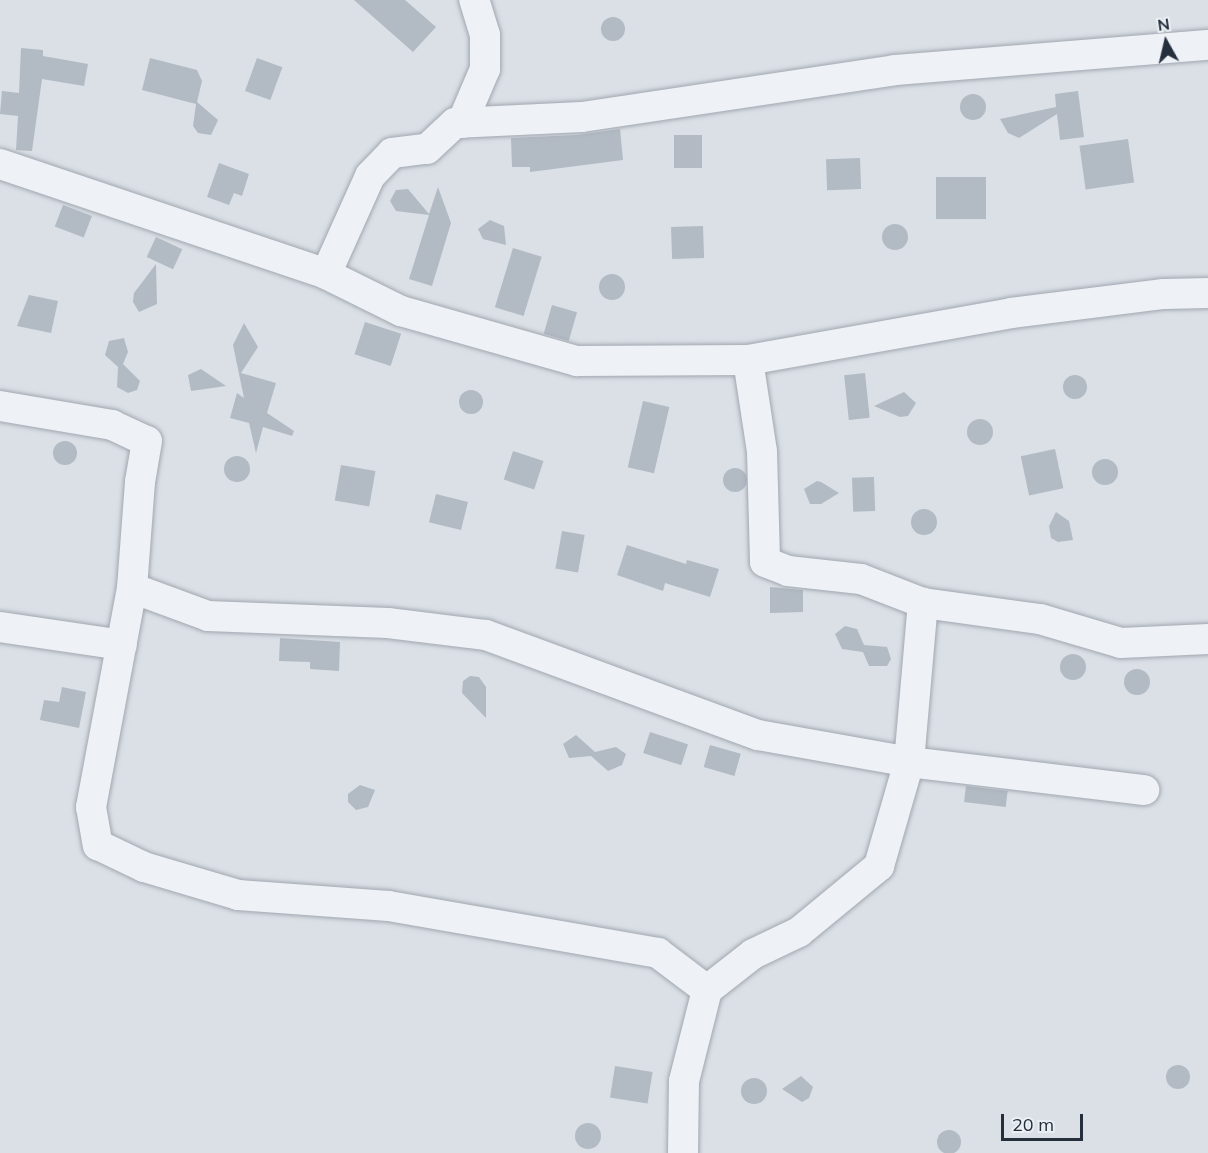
<!DOCTYPE html>
<html>
<head>
<meta charset="utf-8">
<style>
  body { margin:0 }
  #map { position:relative; width:1208px; height:1153px; overflow:hidden; background:#dbe0e6; font-family:Mulish,sans-serif }
  div>[style] { position:absolute }
  .building>* { inset:0; background:#b2bac3; transform-origin:0 0 }
  .round { border-radius:50% }
  .roads { filter:drop-shadow(0 0 2px #a1a7b0) drop-shadow(0 0 2px #a1a7b0) }
  .street>* { height:30px; margin:-15px; padding:0 15px; transform-origin:15px; border-radius:15px; background:#eef1f5 }
  span { translate:-50% -50%; white-space:nowrap; text-align:center; line-height:1.15; -webkit-text-stroke:4.5px #eaeff4; paint-order:stroke }
  .north { position:absolute; left:1136px; top:12px; width:60px; height:60px; -webkit-text-stroke:4px #eaeff4; paint-order:stroke; rotate:352deg; font-size:16px; font-weight:700; line-height:24px; text-align:center; color:#252f3c }
  .north::after { content:''; display:block; margin:auto; width:21px; height:27px; background:#252f3c; clip-path:polygon(50% 0,100% 100%,50% 72%,0 100%) }
  .scale { position:absolute; left:1001px; top:1114px; width:82px; height:27px; box-sizing:border-box; border:3px solid #252f3c; border-top:0; padding-left:8px; font-size:18px; line-height:21px; white-space:nowrap; color:#252f3c; -webkit-text-stroke:4px #eaeff4; paint-order:stroke }
</style>
</head>
<body>
<div id="map">
  <div class="building">
    <div style="clip-path:polygon(354px 0,405px 0,436px 27px,413px 52px)"></div>
    <div class="round" style="left:601px;top:17px;width:24px;height:24px"></div>
    <div style="clip-path:polygon(21px 48px,43px 50px,43px 56px,88px 64px,84px 86px,42px 79px,32px 151px,16px 150px,18px 116px,0 114px,2px 91px,19px 93px)"></div>
    <div style="clip-path:polygon(150px 58px,197px 70px,202px 81px,197px 102px,218px 120px,211px 135px,198px 133px,193px 126px,196px 104px,142px 90px)"></div>
    <div style="left:257px;top:58px;width:27px;height:35px;rotate:20deg"></div>
    <div style="clip-path:polygon(1078px 91px,1084px 137px,1060px 140px,1057px 114px,1019px 138px,1008px 133px,1000px 119px,1056px 107px,1055px 94px)"></div>
    <div class="round" style="left:960px;top:94px;width:26px;height:26px"></div>
    <div style="clip-path:polygon(620px 129px,623px 160px,530px 172px,530px 167px,512px 167px,511px 138px,577px 135px)"></div>
    <div style="left:674px;top:135px;width:28px;height:33px"></div>
    <div style="left:1128px;top:139px;width:44px;height:49px;rotate:82deg"></div>
    <div style="left:860px;top:158px;width:31px;height:34px;rotate:88deg"></div>
    <div style="clip-path:polygon(219px 163px,249px 174px,242px 196px,234px 193px,229px 205px,207px 197px)"></div>
    <div style="left:986px;top:177px;width:42px;height:50px;rotate:90deg"></div>
    <div style="clip-path:polygon(438px 187px,451px 223px,432px 286px,409px 279px,429px 215px,396px 211px,390px 201px,396px 190px,408px 189px,429px 214px)"></div>
    <div style="left:63px;top:205px;width:31px;height:23px;rotate:21deg"></div>
    <div style="clip-path:polygon(490px 220px,504px 226px,506px 245px,483px 239px,478px 229px)"></div>
    <div class="round" style="left:882px;top:224px;width:26px;height:26px"></div>
    <div style="left:703px;top:226px;width:32px;height:32px;rotate:88deg"></div>
    <div style="left:156px;top:237px;width:29px;height:22px;rotate:25deg"></div>
    <div style="left:513px;top:248px;width:30px;height:62px;rotate:17deg"></div>
    <div style="clip-path:polygon(156px 264px,157px 304px,139px 312px,133px 302px,134px 293px)"></div>
    <div class="round" style="left:599px;top:274px;width:26px;height:26px"></div>
    <div style="clip-path:polygon(29px 295px,58px 301px,51px 333px,17px 326px)"></div>
    <div style="left:552px;top:305px;width:26px;height:30px;rotate:16deg"></div>
    <div style="left:365px;top:322px;width:38px;height:34px;rotate:18deg"></div>
    <div style="clip-path:polygon(244px 323px,258px 347px,241px 373px,276px 383px,267px 413px,294px 431px,292px 436px,263px 427px,256px 453px,249px 423px,230px 418px,237px 393px,244px 398px,233px 345px)"></div>
    <div style="clip-path:polygon(124px 338px,128px 352px,123px 364px,140px 381px,137px 390px,128px 393px,117px 387px,118px 367px,105px 355px,109px 341px)"></div>
    <div style="clip-path:polygon(201px 369px,226px 386px,191px 391px,188px 375px)"></div>
    <div style="left:865px;top:373px;width:45px;height:21px;rotate:84deg"></div>
    <div class="round" style="left:1063px;top:375px;width:24px;height:24px"></div>
    <div class="round" style="left:459px;top:390px;width:24px;height:24px"></div>
    <div style="clip-path:polygon(904px 392px,916px 403px,908px 416px,900px 417px,874px 406px)"></div>
    <div style="left:643px;top:401px;width:27px;height:68px;rotate:13deg"></div>
    <div class="round" style="left:967px;top:419px;width:26px;height:26px"></div>
    <div class="round" style="left:53px;top:441px;width:24px;height:24px"></div>
    <div style="left:1055px;top:449px;width:40px;height:35px;rotate:78deg"></div>
    <div style="left:513px;top:451px;width:32px;height:30px;rotate:18deg"></div>
    <div class="round" style="left:224px;top:456px;width:26px;height:26px"></div>
    <div class="round" style="left:1092px;top:459px;width:26px;height:26px"></div>
    <div style="left:341px;top:465px;width:35px;height:36px;rotate:10deg"></div>
    <div class="round" style="left:723px;top:468px;width:24px;height:24px"></div>
    <div style="left:874px;top:477px;width:34px;height:22px;rotate:88deg"></div>
    <div style="clip-path:polygon(817px 481px,821px 482px,839px 493px,821px 504px,810px 504px,804px 489px)"></div>
    <div style="left:436px;top:494px;width:33px;height:29px;rotate:14deg"></div>
    <div class="round" style="left:911px;top:509px;width:26px;height:26px"></div>
    <div style="clip-path:polygon(1056px 512px,1069px 521px,1073px 540px,1058px 542px,1051px 538px,1049px 526px)"></div>
    <div style="left:562px;top:531px;width:23px;height:38px;rotate:10deg"></div>
    <div style="clip-path:polygon(627px 545px,686px 564px,687px 560px,719px 569px,710px 597px,665px 583px,663px 591px,617px 575px)"></div>
    <div style="clip-path:polygon(770px 587px,803px 590px,803px 612px,770px 613px)"></div>
    <div style="clip-path:polygon(845px 626px,857px 629px,864px 645px,887px 647px,891px 659px,887px 666px,869px 666px,863px 652px,842px 649px,835px 634px)"></div>
    <div style="clip-path:polygon(280px 638px,340px 642px,339px 671px,310px 669px,310px 662px,279px 661px)"></div>
    <div class="round" style="left:1060px;top:654px;width:26px;height:26px"></div>
    <div class="round" style="left:1124px;top:669px;width:26px;height:26px"></div>
    <div style="clip-path:polygon(470px 676px,479px 677px,486px 687px,486px 718px,462px 693px,463px 681px)"></div>
    <div style="clip-path:polygon(62px 687px,86px 692px,79px 728px,40px 720px,44px 700px,59px 702px)"></div>
    <div style="left:650px;top:732px;width:40px;height:22px;rotate:18deg"></div>
    <div style="clip-path:polygon(576px 735px,595px 752px,616px 747px,626px 754px,622px 765px,608px 771px,591px 756px,569px 758px,563px 744px)"></div>
    <div style="left:710px;top:745px;width:32px;height:23px;rotate:16deg"></div>
    <div style="clip-path:polygon(360px 785px,375px 790px,368px 807px,356px 810px,348px 802px,348px 794px)"></div>
    <div style="left:966px;top:786px;width:42px;height:16px;rotate:7deg"></div>
    <div class="round" style="left:1166px;top:1065px;width:24px;height:24px"></div>
    <div style="left:615px;top:1066px;width:38px;height:32px;rotate:9deg"></div>
    <div style="clip-path:polygon(801px 1076px,813px 1087px,809px 1098px,802px 1102px,782px 1089px)"></div>
    <div class="round" style="left:741px;top:1078px;width:26px;height:26px"></div>
    <div class="round" style="left:575px;top:1123px;width:26px;height:26px"></div>
    <div class="round" style="left:937px;top:1130px;width:24px;height:24px"></div>
  </div>
  <div class="roads">
    <div class="street">
      <div style="left:462px;top:123px;width:59px;rotate:-66.9deg"></div>
      <div style="left:485px;top:69px;width:34px;rotate:-90deg"></div>
      <div style="left:485px;top:35px;width:37px;rotate:-107deg"></div>
      <div style="left:0;top:164px;width:344px;rotate:18.6deg"></div>
      <div style="left:326px;top:274px;width:84px;rotate:26.3deg"></div>
      <div style="left:401px;top:311px;width:183px;rotate:15.9deg"></div>
      <div style="left:577px;top:361px;width:171px;rotate:-0.3deg"></div>
      <div style="left:748px;top:360px;width:267px;rotate:-10.1deg"></div>
      <div style="left:1011px;top:313px;width:154px;rotate:-7.1deg"></div>
      <div style="left:1164px;top:294px;width:44px;rotate:-1.3deg"></div>
      <div style="left:326px;top:274px;width:107px;rotate:-65.8deg"></div>
      <div style="left:370px;top:176px;width:32px;rotate:-46deg"></div>
      <div style="left:392px;top:153px;width:35px;rotate:-7deg"></div>
      <div style="left:427px;top:149px;width:38px;rotate:-43deg"></div>
      <div style="left:455px;top:123px;width:127px;rotate:-2.7deg"></div>
      <div style="left:582px;top:117px;width:317px;rotate:-8.5deg"></div>
      <div style="left:895px;top:70px;width:314px;rotate:-4.6deg"></div>
      <div style="left:748px;top:360px;width:93px;rotate:81.3deg"></div>
      <div style="left:762px;top:452px;width:110px;rotate:88.4deg"></div>
      <div style="left:765px;top:562px;width:25px;rotate:21deg"></div>
      <div style="left:788px;top:571px;width:73px;rotate:6.3deg"></div>
      <div style="left:861px;top:579px;width:66px;rotate:21.2deg"></div>
      <div style="left:0;top:406px;width:114px;rotate:9.6deg"></div>
      <div style="left:112px;top:425px;width:38px;rotate:25deg"></div>
      <div style="left:147px;top:441px;width:42px;rotate:99.7deg"></div>
      <div style="left:140px;top:482px;width:106px;rotate:94.3deg"></div>
      <div style="left:132px;top:588px;width:81px;rotate:20.2deg"></div>
      <div style="left:208px;top:616px;width:180px;rotate:2.2deg"></div>
      <div style="left:388px;top:623px;width:99px;rotate:7deg"></div>
      <div style="left:486px;top:635px;width:290px;rotate:20.2deg"></div>
      <div style="left:758px;top:735px;width:153px;rotate:10.1deg"></div>
      <div style="left:909px;top:762px;width:237px;rotate:6.8deg"></div>
      <div style="left:132px;top:588px;width:223px;rotate:100.6deg"></div>
      <div style="left:91px;top:807px;width:39px;rotate:80deg"></div>
      <div style="left:98px;top:845px;width:51px;rotate:25.6deg"></div>
      <div style="left:144px;top:867px;width:98px;rotate:16.6deg"></div>
      <div style="left:238px;top:895px;width:151px;rotate:4.2deg"></div>
      <div style="left:389px;top:906px;width:273px;rotate:9.9deg"></div>
      <div style="left:658px;top:953px;width:61px;rotate:37.1deg"></div>
      <div style="left:0;top:627px;width:123px;rotate:8.4deg"></div>
      <div style="left:683px;top:1153px;width:72px;rotate:-89.2deg"></div>
      <div style="left:684px;top:1081px;width:94px;rotate:-75.8deg"></div>
      <div style="left:707px;top:990px;width:58px;rotate:-38deg"></div>
      <div style="left:753px;top:954px;width:51px;rotate:-25.6deg"></div>
      <div style="left:799px;top:932px;width:104px;rotate:-39.5deg"></div>
      <div style="left:879px;top:866px;width:108px;rotate:-73.9deg"></div>
      <div style="left:909px;top:762px;width:160px;rotate:-85deg"></div>
      <div style="left:923px;top:603px;width:118px;rotate:7.8deg"></div>
      <div style="left:1040px;top:619px;width:84px;rotate:16.5deg"></div>
      <div style="left:1121px;top:643px;width:87px;rotate:-2.6deg"></div>
    </div>
  </div>
  <div class="north">N</div>
  <div class="scale">20 m</div>
</div>
</body>
</html>
